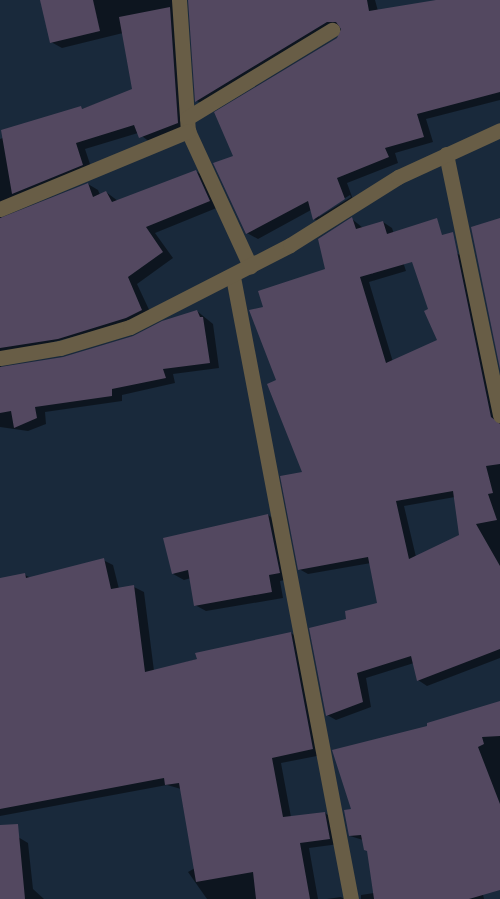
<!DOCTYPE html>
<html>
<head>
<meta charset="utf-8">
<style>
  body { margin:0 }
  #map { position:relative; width:500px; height:899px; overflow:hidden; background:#19293b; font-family:Signika,sans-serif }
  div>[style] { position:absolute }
  .shadow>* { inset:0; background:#0007 }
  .building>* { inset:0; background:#534860 }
  .minor>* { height:15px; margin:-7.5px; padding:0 7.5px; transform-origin:7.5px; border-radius:7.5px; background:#685d46 }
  span { translate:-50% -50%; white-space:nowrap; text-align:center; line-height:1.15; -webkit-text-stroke:4px #19293b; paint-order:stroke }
</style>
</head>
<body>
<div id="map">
  <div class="shadow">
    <div style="clip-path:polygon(48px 0,183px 0,188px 129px,151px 143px,138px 133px,85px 149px,92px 170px,7px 206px,1px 219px,88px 184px,98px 190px,100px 195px,106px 192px,118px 201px,195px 171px,206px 177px,219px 207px,155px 233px,173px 258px,137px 284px,152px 316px,8px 354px,0 365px,2px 368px,63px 358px,133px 337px,197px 311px,213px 324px,219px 368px,173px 374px,175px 383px,122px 395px,122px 401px,45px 412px,46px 424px,28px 431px,0 427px,0 139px,134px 90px,123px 33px,62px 48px,51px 42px)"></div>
    <div style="clip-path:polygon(evenodd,190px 0,375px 0,378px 11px,444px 0,500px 0,500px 100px,426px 119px,433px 142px,395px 153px,398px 163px,347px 183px,355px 205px,324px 225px,314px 219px,311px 210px,258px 239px,247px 233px,215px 164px,235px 156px,338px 39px,341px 27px,207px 107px,197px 101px,190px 0,350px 195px,351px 197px,319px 217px,319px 214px,350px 195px)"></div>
    <div style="clip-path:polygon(evenodd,352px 219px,363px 228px,383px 222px,392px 228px,406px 271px,369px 282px,393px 362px,439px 340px,430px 310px,456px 253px,466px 258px,500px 423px,500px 658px,427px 686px,418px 680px,414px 663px,366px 678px,371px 707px,336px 720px,327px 715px,348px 620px,379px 604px,371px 563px,308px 574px,299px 569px,304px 473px,278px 381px,265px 308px,327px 270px,352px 219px,455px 497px,460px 535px,416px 557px,404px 506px,455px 497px)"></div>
    <div style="clip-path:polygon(268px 515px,279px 522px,290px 579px,280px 581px,283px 598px,206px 611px,195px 605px,191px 578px,184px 580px,173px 574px)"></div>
    <div style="clip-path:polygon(103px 560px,113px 565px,119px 589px,134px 587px,144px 592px,154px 671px,291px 633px,300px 639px,322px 755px,281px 763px,291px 817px,325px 813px,334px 819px,339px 844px,309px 848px,318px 899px,207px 899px,188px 872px,195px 868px,181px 789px,167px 785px,0 816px,0 579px,25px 575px,31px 578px)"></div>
    <div style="clip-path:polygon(500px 703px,500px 880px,480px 881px,484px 899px,361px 899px,361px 895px,374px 893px,368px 852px,363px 840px,350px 836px,352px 810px,429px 727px)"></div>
    <div style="clip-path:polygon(18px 837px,28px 843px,33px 889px,44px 899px,0 899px,0 839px)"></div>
    <div style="clip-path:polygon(341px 897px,344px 899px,327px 899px)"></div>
  </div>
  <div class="building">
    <div style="clip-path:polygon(40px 0,93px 0,100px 31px,50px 43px)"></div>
    <div style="clip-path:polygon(188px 0,367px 0,369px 11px,436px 0,500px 0,500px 92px,417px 114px,424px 137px,385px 148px,389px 157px,337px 178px,345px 199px,313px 220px,308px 201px,246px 234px,213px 163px,233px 156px,214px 112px,337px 38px,341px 29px,336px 22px,327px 22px,195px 102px)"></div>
    <div style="clip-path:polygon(170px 7px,178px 123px,139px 138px,134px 125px,76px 143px,83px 165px,12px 194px,1px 130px,81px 106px,82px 109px,132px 89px,119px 17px)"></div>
    <div style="clip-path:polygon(196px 170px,210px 201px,146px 227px,163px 252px,128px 277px,142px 310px,126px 318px,58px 339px,0 348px,0 218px,88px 183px,93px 197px,106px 191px,112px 202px)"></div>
    <div style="clip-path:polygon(evenodd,352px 217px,356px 229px,383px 221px,387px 234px,437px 218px,442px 235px,453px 232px,491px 417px,500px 424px,500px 464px,486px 466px,493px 493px,488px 494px,497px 520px,476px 524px,500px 566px,500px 649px,417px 681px,411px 656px,357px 673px,363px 702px,326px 716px,309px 628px,346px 619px,345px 611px,377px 603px,368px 557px,298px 570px,280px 476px,302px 472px,267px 384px,276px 380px,249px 310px,263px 307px,258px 291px,325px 269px,318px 239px,352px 217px,412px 262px,428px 309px,424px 311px,437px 340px,386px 363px,360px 277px,412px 262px,352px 217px,453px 491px,459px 535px,409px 559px,396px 501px,453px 491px)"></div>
    <div style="clip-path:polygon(500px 218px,500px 369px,471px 227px)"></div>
    <div style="clip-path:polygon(197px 310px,200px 317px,203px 317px,210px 363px,163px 369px,166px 378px,112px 389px,112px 396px,35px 407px,37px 418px,14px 428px,11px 411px,0 413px,0 367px,63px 357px,133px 336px,162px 321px)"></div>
    <div style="clip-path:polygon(268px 514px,280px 573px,269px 575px,272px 592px,194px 606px,188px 570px,172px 574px,163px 538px)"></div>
    <div style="clip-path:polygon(104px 558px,111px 589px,134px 585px,145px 672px,197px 659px,195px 653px,291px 632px,313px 749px,272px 758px,283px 817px,325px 812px,330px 839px,300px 843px,310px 899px,256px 899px,253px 872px,196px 882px,179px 783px,165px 785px,164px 778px,0 809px,0 578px,25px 573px,26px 578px)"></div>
    <div style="clip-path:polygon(500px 701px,500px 736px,482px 737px,484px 744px,478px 747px,500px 804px,500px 890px,469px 899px,374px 899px,367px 851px,364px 850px,361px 835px,349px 836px,344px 810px,351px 809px,332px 750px,427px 726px,427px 723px)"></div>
    <div style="clip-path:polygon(18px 824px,25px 899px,0 899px,0 825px)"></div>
  </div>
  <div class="minor">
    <div style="left:179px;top:0;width:131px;rotate:86.1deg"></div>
    <div style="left:188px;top:131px;width:149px;rotate:65.3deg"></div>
    <div style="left:187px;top:118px;width:170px;rotate:-31.3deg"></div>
    <div style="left:446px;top:154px;width:267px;rotate:78.3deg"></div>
    <div style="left:0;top:209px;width:204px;rotate:-22.5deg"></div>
    <div style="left:233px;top:277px;width:633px;rotate:79.26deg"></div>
    <div style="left:0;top:358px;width:61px;rotate:-9.5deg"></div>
    <div style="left:60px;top:348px;width:73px;rotate:-16.7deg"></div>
    <div style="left:130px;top:327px;width:180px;rotate:-27.1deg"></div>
    <div style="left:290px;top:245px;width:128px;rotate:-32.2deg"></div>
    <div style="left:398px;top:177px;width:112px;rotate:-24.7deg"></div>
  </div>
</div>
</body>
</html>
